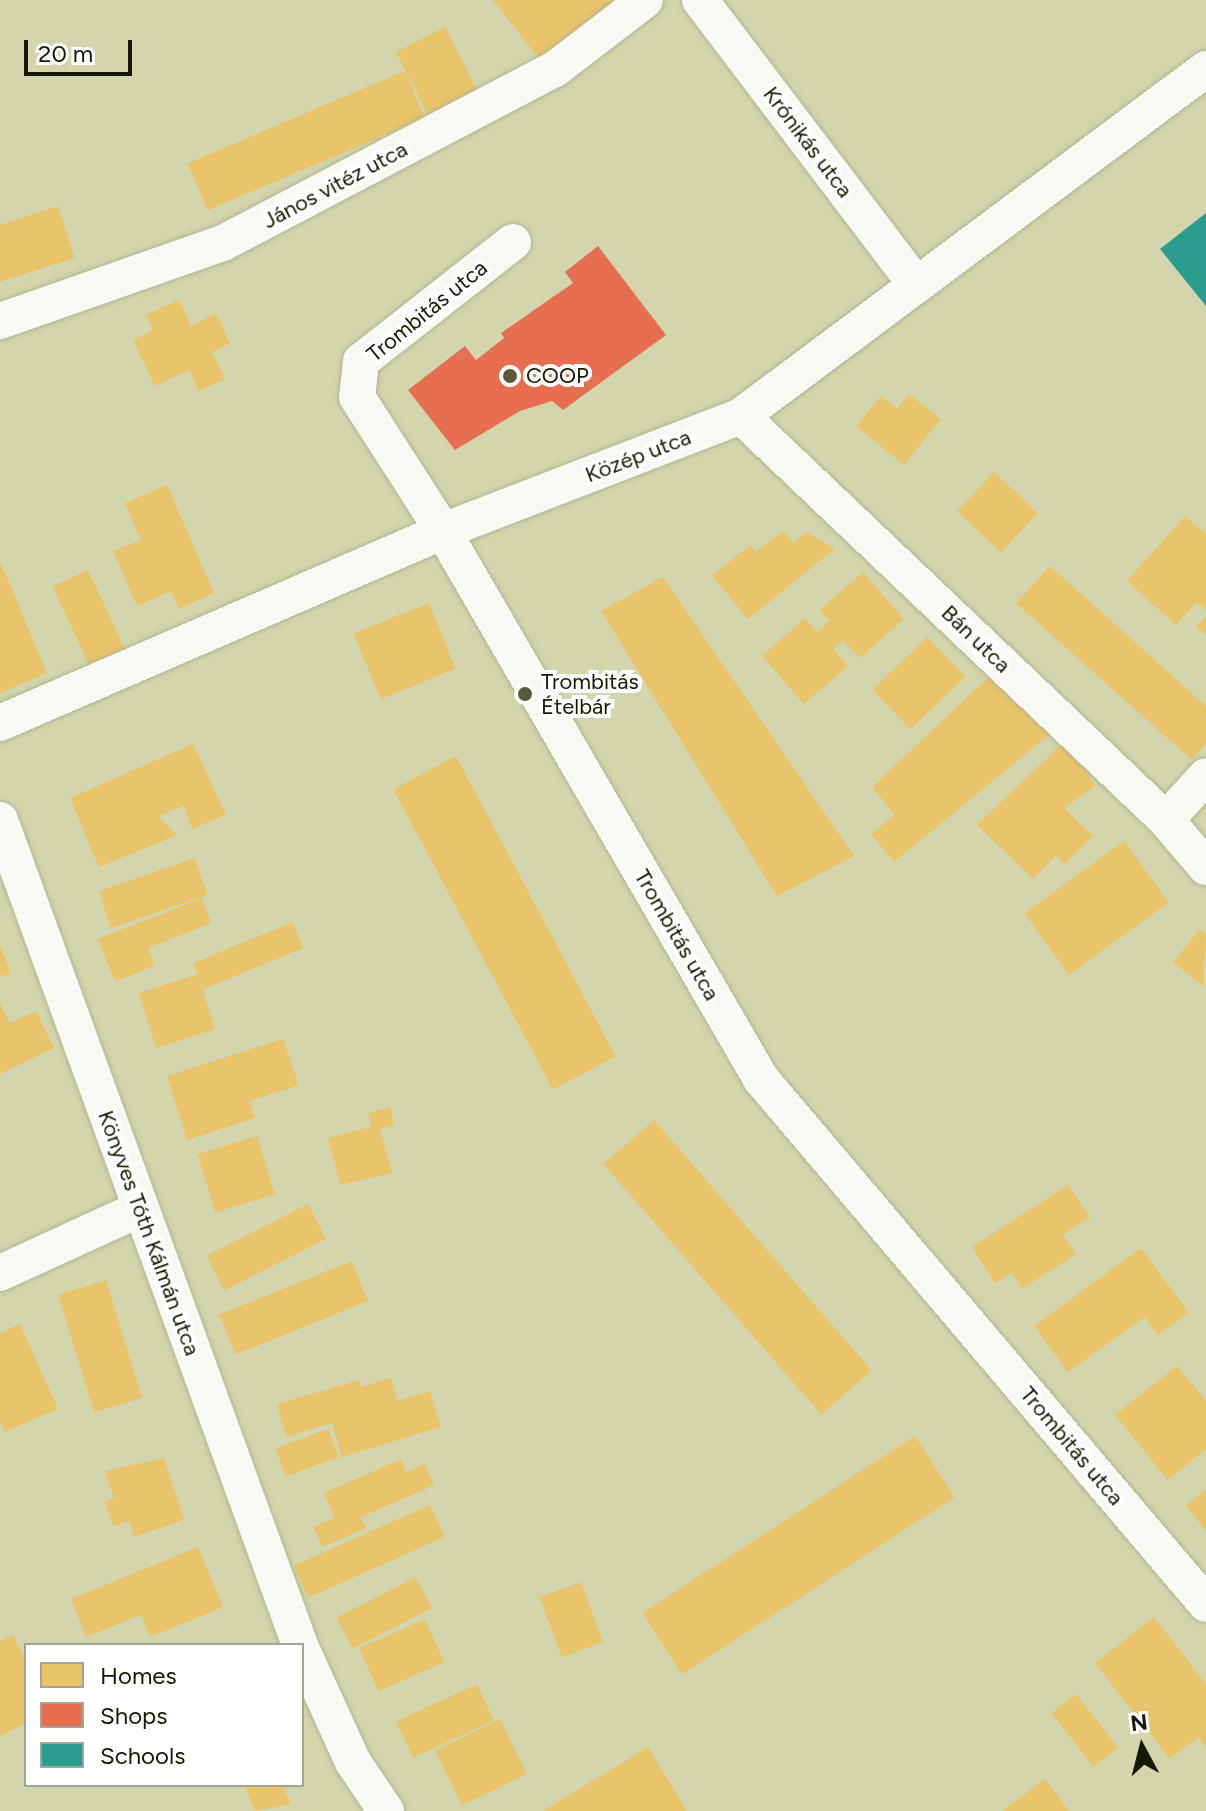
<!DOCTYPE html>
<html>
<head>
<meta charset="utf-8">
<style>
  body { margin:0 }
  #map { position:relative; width:1206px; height:1811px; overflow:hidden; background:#d3d6ac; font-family:Figtree,sans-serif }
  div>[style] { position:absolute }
  .homes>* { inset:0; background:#e9c46a; transform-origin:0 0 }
  .shops>* { inset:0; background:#e76f51 }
  .schools>* { inset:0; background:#2a9d8f }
  .roads { filter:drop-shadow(0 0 2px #b2b593) drop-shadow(0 0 2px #b2b593) }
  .minor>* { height:36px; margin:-18px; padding:0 18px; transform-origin:18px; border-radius:18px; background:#f8f9f3 }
  .dots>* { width:22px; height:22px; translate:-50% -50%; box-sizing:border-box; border:4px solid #fff; border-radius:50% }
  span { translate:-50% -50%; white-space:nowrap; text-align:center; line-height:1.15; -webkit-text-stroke:8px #fff; paint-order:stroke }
  .street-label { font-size:22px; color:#171800 }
  .poi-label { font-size:22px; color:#171800 }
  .left { translate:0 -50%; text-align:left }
  .legend { position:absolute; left:24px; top:1643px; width:280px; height:144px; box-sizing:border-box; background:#fff; border:2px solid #a2a399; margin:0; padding:10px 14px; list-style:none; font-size:24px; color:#171800 }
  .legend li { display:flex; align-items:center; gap:16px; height:40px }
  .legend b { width:40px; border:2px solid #a2a399 }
  .north { position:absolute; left:1102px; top:1707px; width:80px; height:80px; -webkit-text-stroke:6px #fff; paint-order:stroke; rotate:353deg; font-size:22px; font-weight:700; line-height:32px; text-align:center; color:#171800 }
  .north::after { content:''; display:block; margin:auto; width:28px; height:36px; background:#171800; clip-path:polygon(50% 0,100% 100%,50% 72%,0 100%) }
  .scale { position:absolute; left:24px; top:40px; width:108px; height:36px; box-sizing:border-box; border:4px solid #171800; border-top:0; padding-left:10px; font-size:24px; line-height:28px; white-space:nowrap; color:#171800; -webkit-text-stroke:6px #fff; paint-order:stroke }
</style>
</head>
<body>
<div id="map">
  <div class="homes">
    <div style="clip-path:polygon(493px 0,624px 0,545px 66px)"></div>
    <div style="left:445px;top:27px;width:70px;height:55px;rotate:63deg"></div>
    <div style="left:405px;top:71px;width:51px;height:236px;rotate:67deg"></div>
    <div style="clip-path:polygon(58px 206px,75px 258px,0 282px,0 225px)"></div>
    <div style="clip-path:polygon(179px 300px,191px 326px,216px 313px,230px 343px,212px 352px,225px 379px,199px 391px,189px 370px,155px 386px,133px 340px,153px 330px,146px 315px)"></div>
    <div style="clip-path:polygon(909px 394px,941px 419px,904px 465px,856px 426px,881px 396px,897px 409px)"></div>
    <div style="left:994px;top:472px;width:60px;height:54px;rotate:43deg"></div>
    <div style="clip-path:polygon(167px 485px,214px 593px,179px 609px,171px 591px,137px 606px,113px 551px,141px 540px,125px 503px)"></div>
    <div style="clip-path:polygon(1185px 516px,1206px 534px,1206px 610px,1197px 602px,1176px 625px,1127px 581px)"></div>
    <div style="clip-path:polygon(783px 531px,793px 543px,807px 532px,835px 549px,748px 619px,712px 576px,750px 545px,756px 552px)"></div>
    <div style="clip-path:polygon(0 561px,47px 673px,0 693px)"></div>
    <div style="clip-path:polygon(1050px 566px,1206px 706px,1206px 744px,1192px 760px,1016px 603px)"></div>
    <div style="left:88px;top:570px;width:91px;height:39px;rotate:65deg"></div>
    <div style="clip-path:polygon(863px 572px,904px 619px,860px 658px,843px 640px,833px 649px,848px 666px,804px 704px,762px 656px,805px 618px,817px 632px,830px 621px,820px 610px)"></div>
    <div style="clip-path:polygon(663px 577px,854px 856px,777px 896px,601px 611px)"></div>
    <div style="left:429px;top:603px;width:71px;height:81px;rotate:68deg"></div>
    <div style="clip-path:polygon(1206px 616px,1206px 635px,1196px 627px)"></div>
    <div style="left:927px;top:637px;width:55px;height:76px;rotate:46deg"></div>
    <div style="clip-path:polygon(994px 672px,1056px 729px,894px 862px,871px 834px,895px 815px,872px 787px)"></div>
    <div style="clip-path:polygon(1066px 740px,1095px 786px,1064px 808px,1093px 836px,1065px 864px,1056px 855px,1033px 879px,977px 825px)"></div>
    <div style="clip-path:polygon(193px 744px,226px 815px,192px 829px,184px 806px,158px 816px,177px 835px,99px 867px,70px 798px)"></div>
    <div style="left:456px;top:756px;width:340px;height:71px;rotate:62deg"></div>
    <div style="left:1124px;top:841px;width:76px;height:123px;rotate:54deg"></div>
    <div style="left:195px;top:858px;width:39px;height:102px;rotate:71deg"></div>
    <div style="clip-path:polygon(202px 898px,211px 923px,148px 948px,155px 965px,115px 982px,98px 939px)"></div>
    <div style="clip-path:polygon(293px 922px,303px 948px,204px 989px,199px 978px,215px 1029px,156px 1048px,139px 993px,198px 974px,193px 963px)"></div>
    <div style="clip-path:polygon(1200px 929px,1206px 935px,1203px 986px,1173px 962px)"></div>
    <div style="clip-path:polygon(0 945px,11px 973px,0 977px)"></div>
    <div style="clip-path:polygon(0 1003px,10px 1023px,36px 1011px,54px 1048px,0 1074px)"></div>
    <div style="clip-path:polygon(283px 1039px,299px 1085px,249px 1101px,255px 1118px,187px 1140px,167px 1076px)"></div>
    <div style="clip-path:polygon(390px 1107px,394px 1125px,380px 1129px,392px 1173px,340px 1185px,328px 1138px,371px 1127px,368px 1113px)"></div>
    <div style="left:654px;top:1120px;width:332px;height:67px;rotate:49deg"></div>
    <div style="left:257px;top:1136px;width:61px;height:62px;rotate:73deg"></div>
    <div style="clip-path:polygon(1068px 1185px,1090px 1217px,1063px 1235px,1076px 1254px,1022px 1289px,1012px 1273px,995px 1283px,972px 1247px)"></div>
    <div style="left:308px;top:1204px;width:39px;height:114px;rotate:63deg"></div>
    <div style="clip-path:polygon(1141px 1248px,1189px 1313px,1158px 1335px,1145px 1317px,1068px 1372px,1034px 1326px)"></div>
    <div style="left:352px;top:1261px;width:43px;height:143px;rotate:68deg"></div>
    <div style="left:106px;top:1280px;width:123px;height:50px;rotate:73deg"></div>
    <div style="clip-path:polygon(20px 1324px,58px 1409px,5px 1432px,0 1421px,0 1333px)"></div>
    <div style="clip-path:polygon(1177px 1366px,1206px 1401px,1206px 1449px,1168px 1480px,1115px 1415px)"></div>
    <div style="clip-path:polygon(391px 1378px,398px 1401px,430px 1391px,441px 1427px,342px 1457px,332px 1423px,286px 1437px,277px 1404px,359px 1380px,361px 1387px)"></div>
    <div style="left:328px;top:1429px;width:30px;height:56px;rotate:70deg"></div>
    <div style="left:915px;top:1436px;width:73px;height:325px;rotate:57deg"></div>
    <div style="clip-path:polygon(164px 1458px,184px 1520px,134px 1537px,129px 1521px,113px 1526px,105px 1501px,114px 1498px,105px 1471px)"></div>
    <div style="clip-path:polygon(401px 1459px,406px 1472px,425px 1464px,434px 1485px,361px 1517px,366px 1528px,322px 1547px,313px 1527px,335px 1518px,324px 1493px)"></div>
    <div style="clip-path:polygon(1206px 1489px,1206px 1531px,1186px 1506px)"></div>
    <div style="left:430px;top:1505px;width:35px;height:149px;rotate:66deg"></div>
    <div style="clip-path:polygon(198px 1547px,223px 1607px,150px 1637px,141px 1615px,86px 1637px,71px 1599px)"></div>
    <div style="left:416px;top:1577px;width:35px;height:89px;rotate:63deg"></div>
    <div style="left:581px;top:1582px;width:64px;height:44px;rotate:70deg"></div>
    <div style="clip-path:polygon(1154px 1617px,1206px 1684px,1206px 1747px,1198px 1737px,1170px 1759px,1095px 1663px)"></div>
    <div style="left:425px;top:1619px;width:47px;height:72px;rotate:66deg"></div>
    <div style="clip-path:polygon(13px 1635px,26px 1661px,26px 1723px,0 1736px,0 1641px)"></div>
    <div style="left:477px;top:1684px;width:40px;height:89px;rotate:65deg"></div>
    <div style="left:1076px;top:1694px;width:68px;height:31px;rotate:52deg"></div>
    <div style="left:500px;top:1719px;width:61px;height:72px;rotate:64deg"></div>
    <div style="clip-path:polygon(648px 1747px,687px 1811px,543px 1811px)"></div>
    <div style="clip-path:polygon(1045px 1779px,1069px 1811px,1002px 1811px)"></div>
    <div style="clip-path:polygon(244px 1785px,292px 1785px,284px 1789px,291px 1804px,255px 1811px)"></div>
  </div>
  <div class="shops">
    <div style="clip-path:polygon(598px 246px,666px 335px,563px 410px,552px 401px,520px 411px,455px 450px,408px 390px,465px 346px,476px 360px,504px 338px,501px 333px,573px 283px,565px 272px)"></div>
  </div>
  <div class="schools">
    <div style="clip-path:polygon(1206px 213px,1206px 306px,1160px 249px)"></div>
  </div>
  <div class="roads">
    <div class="minor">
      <div style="left:700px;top:0;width:358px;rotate:52.8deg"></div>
      <div style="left:513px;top:242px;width:193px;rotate:141.9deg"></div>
      <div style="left:361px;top:361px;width:36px;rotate:96deg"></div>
      <div style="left:357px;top:397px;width:159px;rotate:57.3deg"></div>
      <div style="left:443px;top:531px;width:634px;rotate:59.87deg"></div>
      <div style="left:761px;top:1079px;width:688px;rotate:49.71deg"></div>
      <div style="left:0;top:321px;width:236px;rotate:-19.3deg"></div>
      <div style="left:223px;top:243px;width:375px;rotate:-27.7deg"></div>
      <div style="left:555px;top:69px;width:113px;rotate:-37.5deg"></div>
      <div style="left:741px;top:416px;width:586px;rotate:43.55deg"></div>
      <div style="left:1166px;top:820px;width:62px;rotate:49.6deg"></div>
      <div style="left:0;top:723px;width:483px;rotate:-23.4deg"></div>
      <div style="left:443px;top:531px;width:319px;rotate:-21.1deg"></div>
      <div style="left:741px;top:416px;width:580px;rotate:-36.73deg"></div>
      <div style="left:0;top:820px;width:878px;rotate:70.02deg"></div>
      <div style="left:1166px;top:820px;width:59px;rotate:-47.7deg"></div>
      <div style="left:0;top:1273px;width:154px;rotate:-24.6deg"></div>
      <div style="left:302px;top:1650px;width:123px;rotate:65.5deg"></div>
      <div style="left:353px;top:1762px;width:59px;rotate:56deg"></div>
    </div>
  </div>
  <div class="dots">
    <div style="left:510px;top:376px;background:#595a3c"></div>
    <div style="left:525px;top:694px;background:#595a3c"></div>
  </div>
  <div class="street-label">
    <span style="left:808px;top:142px;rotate:53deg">Krónikás utca</span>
    <span style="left:335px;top:185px;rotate:-28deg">János vitéz utca</span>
    <span style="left:427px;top:311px;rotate:-39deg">Trombitás utca</span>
    <span style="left:638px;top:456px;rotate:-21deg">Közép utca</span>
    <span style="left:976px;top:639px;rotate:44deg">Bán utca</span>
    <span style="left:677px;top:935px;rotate:60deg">Trombitás utca</span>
    <span style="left:149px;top:1233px;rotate:70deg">Könyves Tóth Kálmán utca</span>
    <span style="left:1072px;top:1446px;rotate:50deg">Trombitás utca</span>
  </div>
  <div class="poi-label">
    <span class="left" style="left:526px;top:376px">COOP</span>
    <span class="left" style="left:541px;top:694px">Trombitás<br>Ételbár</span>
  </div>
  <ul class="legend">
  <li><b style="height:22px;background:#e9c46a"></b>Homes</li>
  <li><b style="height:22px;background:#e76f51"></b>Shops</li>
  <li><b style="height:22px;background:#2a9d8f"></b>Schools</li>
  </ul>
  <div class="north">N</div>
  <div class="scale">20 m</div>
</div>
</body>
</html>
